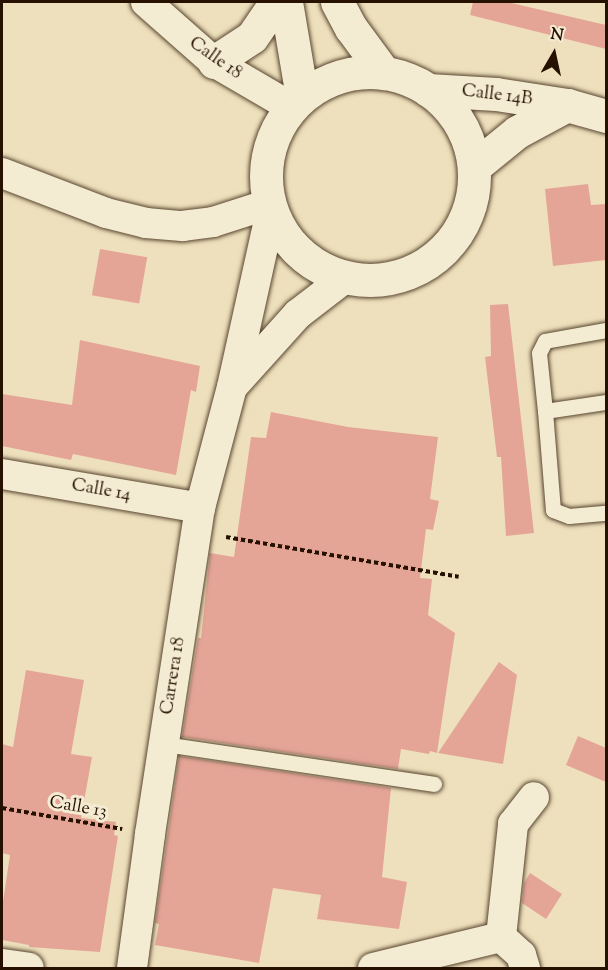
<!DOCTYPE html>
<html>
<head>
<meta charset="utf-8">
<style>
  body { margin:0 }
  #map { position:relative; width:608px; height:970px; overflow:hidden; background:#eee0bc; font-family:"Sorts Mill Goudy",serif }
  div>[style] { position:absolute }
  .building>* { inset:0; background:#e4a597; transform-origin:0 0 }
  .path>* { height:4px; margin-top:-2px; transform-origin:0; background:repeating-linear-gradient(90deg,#261100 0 4.5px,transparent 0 7.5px) }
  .roads { filter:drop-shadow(0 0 2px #58452f) drop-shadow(0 0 2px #58452f) }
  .lane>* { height:15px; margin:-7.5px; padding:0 7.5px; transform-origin:7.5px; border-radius:7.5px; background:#f4ebd3 }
  .street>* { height:30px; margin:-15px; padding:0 15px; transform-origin:15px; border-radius:15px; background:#f4ebd3 }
  .secondary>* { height:33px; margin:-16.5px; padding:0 16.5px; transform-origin:16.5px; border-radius:16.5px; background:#f4ebd3 }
  .secondary>.ring { margin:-16.5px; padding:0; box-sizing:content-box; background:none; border:33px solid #f4ebd3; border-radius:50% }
  span { translate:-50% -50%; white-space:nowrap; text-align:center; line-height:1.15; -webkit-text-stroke:6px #f4ebd3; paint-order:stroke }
  .street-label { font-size:18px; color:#261100 }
  .frame { position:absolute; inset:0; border:3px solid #261100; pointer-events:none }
  .north { position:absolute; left:524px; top:24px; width:60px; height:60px; -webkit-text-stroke:4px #f4ebd3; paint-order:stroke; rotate:9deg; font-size:16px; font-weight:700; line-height:24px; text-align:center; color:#261100 }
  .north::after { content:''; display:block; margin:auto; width:21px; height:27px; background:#261100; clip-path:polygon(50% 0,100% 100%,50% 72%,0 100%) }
</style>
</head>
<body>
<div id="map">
  <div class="building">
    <div style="clip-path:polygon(473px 2px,507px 2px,606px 25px,606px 49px,470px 15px)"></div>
    <div style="clip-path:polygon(588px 184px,591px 205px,606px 204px,606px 260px,553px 266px,545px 189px)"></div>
    <div style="left:100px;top:249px;width:48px;height:47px;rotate:10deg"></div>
    <div style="clip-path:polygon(508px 304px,534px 533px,506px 536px,501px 457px,497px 457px,485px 357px,491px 356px,490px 305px)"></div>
    <div style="clip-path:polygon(80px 340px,200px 366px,196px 392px,191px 390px,176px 475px,73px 454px,71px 460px,2px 446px,2px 394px,72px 405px)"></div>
    <div style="clip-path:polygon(271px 412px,348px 427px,438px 437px,430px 499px,439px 501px,433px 530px,426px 529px,420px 578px,432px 579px,428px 615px,455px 633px,437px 753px,430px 751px,429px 754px,401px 749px,398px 769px,182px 737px,198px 638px,201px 638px,210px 553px,234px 557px,251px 437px,266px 438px)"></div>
    <div style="clip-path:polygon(499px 662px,517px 675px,503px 764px,438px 753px)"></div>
    <div style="clip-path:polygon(26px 670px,84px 680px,71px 754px,92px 757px,81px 818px,116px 822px,114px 835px,118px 836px,100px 952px,29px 947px,29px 945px,2px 940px,2px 908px,10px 855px,2px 853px,2px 744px,13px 747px)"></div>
    <div style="clip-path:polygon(578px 736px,606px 748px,606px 782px,566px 765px)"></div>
    <div style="clip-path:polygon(179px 756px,391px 788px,382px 877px,407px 882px,399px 929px,317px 919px,321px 895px,273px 888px,259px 963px,155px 945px,159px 924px,155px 923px)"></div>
    <div style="clip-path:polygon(530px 873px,562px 894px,546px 919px,522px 903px,524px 883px)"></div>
  </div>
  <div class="path">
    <div style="left:226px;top:537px;width:236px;rotate:9.7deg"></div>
    <div style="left:2px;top:808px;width:122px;rotate:9.9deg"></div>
  </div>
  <div class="roads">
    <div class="lane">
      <div style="left:606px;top:330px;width:62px;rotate:169.8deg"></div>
      <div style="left:545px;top:341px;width:13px;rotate:117deg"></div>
      <div style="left:539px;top:353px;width:58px;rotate:84.1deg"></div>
      <div style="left:545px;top:411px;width:62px;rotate:-8.4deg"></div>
      <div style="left:545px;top:411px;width:99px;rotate:85.4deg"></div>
      <div style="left:553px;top:510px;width:17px;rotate:21deg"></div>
      <div style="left:569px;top:516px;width:37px;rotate:-5deg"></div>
      <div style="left:164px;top:744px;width:273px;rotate:8.4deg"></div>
    </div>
    <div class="street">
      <div style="left:146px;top:2px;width:91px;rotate:41.4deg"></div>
      <div style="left:214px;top:62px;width:89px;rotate:30.3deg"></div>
      <div style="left:2px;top:173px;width:111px;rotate:21deg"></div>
      <div style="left:106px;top:213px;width:41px;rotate:14deg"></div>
      <div style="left:146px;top:223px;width:36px;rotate:5deg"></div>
      <div style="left:182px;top:226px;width:31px;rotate:-7deg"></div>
      <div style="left:213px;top:222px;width:59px;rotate:-17.8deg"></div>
      <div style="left:234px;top:385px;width:96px;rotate:-48deg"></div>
      <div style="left:298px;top:314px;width:61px;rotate:-37.6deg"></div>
      <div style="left:2px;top:474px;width:201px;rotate:9.7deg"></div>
      <div style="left:501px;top:937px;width:114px;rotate:-83.9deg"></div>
      <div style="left:513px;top:824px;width:34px;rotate:-52deg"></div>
      <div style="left:501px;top:937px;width:27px;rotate:42deg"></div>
      <div style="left:521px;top:955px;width:14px;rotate:73deg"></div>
      <div style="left:2px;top:964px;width:27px;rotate:8deg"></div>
      <div style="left:132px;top:968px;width:135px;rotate:-82.3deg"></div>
      <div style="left:150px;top:834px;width:330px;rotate:-81.3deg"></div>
      <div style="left:200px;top:508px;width:125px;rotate:-75.2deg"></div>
      <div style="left:232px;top:387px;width:180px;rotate:-77.5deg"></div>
      <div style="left:373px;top:968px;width:132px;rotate:-13.6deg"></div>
    </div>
    <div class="secondary">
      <div style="left:286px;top:2px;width:96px;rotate:80.4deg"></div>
      <div style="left:337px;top:2px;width:30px;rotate:62deg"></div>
      <div style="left:351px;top:28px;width:56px;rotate:53.7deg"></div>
      <div style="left:214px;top:62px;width:45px;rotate:-33.3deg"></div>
      <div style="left:252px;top:37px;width:42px;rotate:-55.6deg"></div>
      <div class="ring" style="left:266px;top:72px;width:175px;height:175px"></div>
      <div style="left:428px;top:90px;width:68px;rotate:3.4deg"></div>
      <div style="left:496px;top:94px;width:72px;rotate:8.8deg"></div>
      <div style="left:567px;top:105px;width:41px;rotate:15.8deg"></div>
      <div style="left:474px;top:167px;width:55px;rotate:-39.1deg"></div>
      <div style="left:517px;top:132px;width:57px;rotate:-28.4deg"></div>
    </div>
  </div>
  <div class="street-label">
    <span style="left:215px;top:59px;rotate:35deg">Calle 18</span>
    <span style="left:497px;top:96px;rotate:7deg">Calle 14B</span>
    <span style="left:101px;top:491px;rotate:10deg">Calle 14</span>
    <span style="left:174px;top:676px;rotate:-81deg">Carrera 18</span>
    <span style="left:78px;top:808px;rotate:10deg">Calle 13</span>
  </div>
  <div class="frame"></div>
  <div class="north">N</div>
</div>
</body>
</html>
